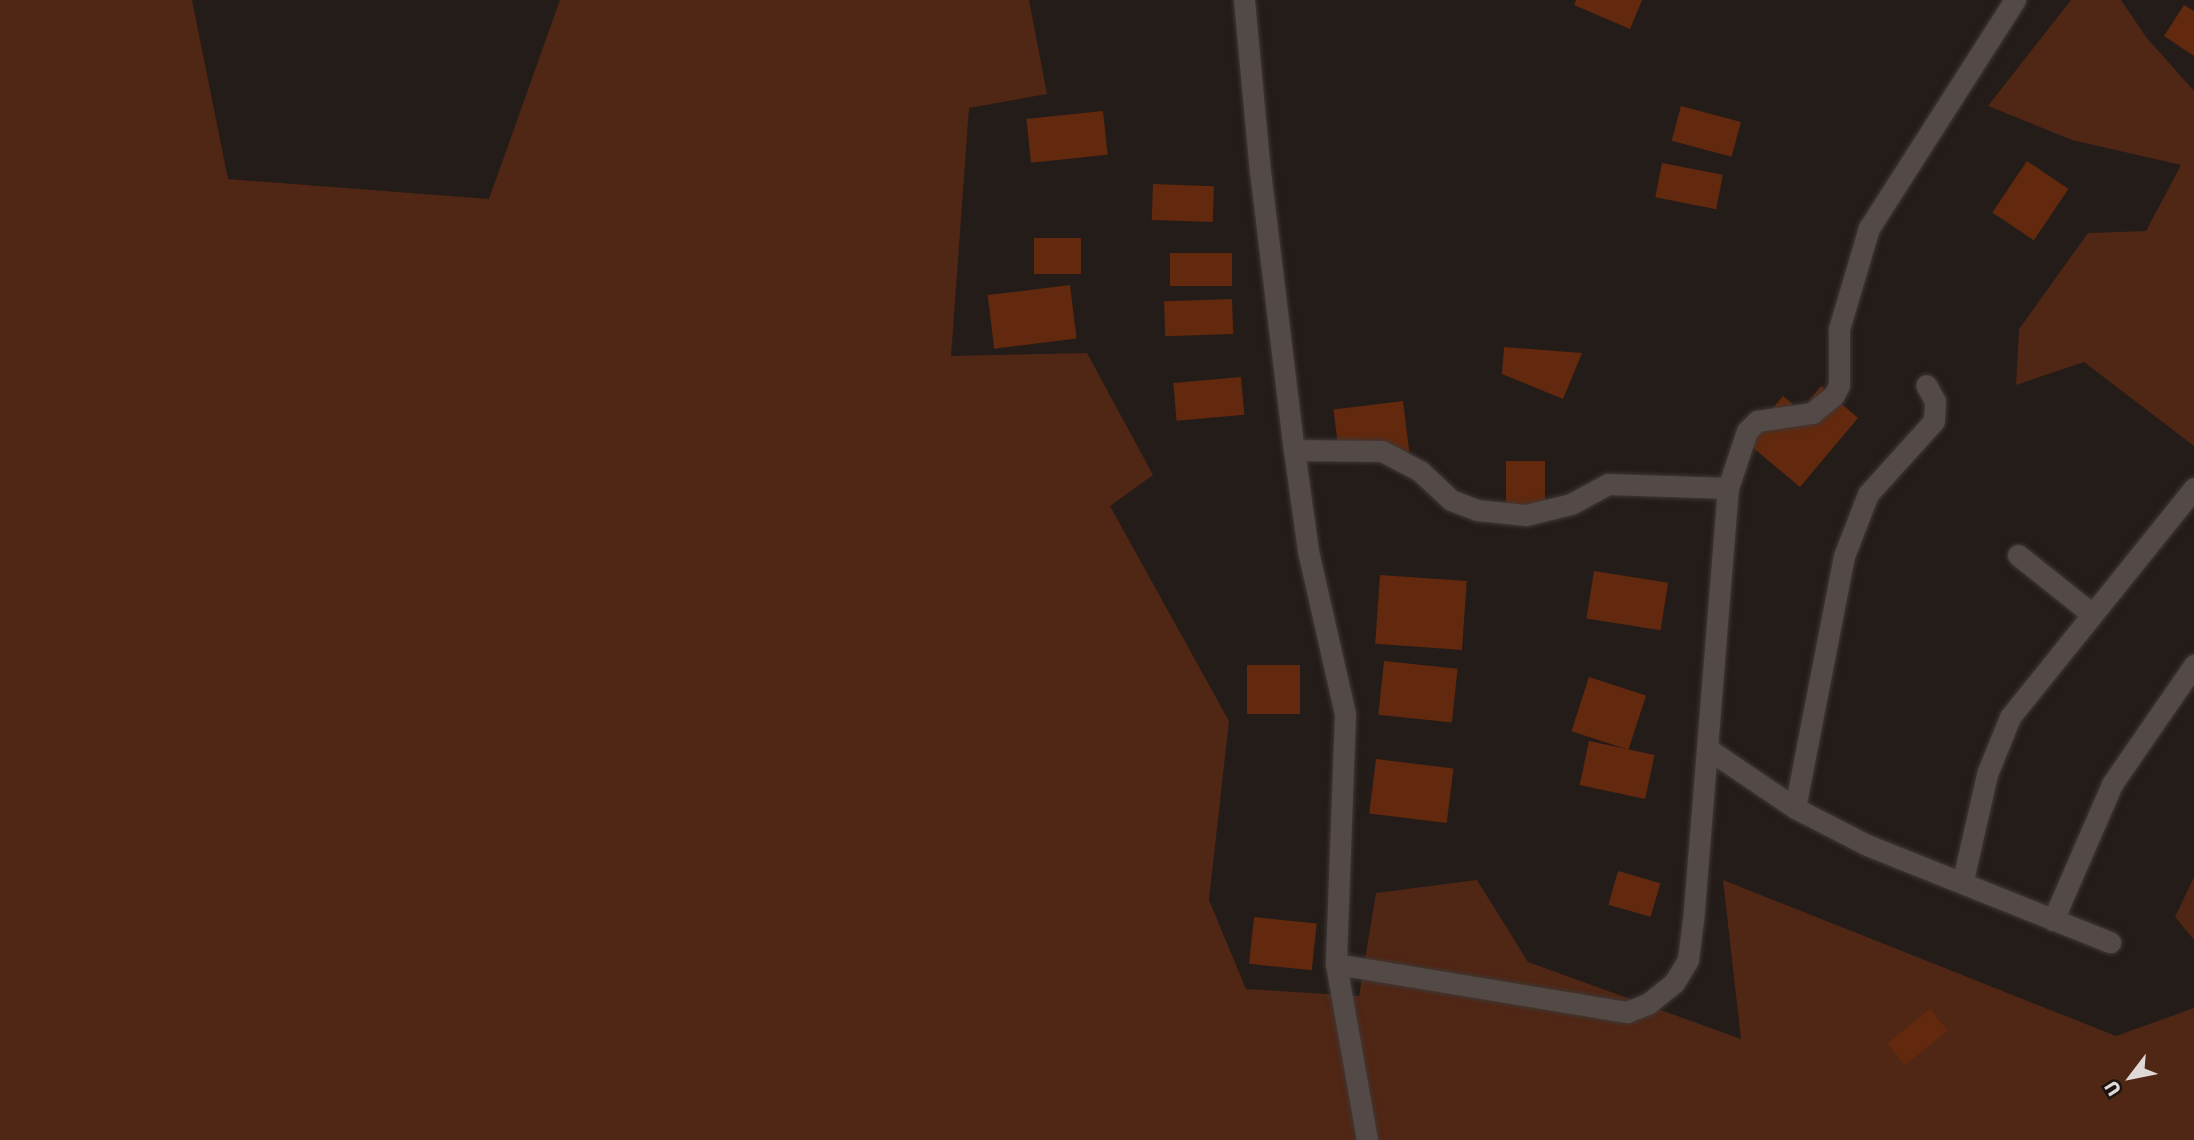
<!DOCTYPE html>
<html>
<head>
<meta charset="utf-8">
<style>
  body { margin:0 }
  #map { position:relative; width:2194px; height:1140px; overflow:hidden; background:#241c19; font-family:Jost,sans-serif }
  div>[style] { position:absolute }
  .green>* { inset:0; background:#502614 }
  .building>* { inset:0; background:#62290e; transform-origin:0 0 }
  .roads { filter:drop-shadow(0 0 2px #3f3836) drop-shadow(0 0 2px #3f3836) }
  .minor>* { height:21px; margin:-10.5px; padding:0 10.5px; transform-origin:10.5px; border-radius:10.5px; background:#534a47 }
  span { translate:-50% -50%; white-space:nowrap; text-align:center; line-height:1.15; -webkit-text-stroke:6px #1a1310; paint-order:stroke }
  .north { position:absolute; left:2096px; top:1042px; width:70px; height:70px; -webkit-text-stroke:5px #1a1310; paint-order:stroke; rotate:238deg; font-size:19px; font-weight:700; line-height:28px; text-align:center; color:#ded8d6 }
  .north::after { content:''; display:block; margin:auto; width:24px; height:32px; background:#ded8d6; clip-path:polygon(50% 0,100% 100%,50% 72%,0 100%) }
</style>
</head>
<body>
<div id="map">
  <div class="green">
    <div style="clip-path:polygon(0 0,192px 0,228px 179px,489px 199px,560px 0,1029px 0,1047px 94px,969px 108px,951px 356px,1087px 353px,1153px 475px,1110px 506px,1229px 721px,1209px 900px,1246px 989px,1359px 996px,1376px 893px,1477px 880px,1528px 962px,1741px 1039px,1723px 880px,2116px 1036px,2194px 1008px,2194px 1140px,0 1140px)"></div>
    <div style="clip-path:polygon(2071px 0,2121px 0,2146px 37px,2194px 91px,2194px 446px,2084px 362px,2016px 385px,2019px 329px,2088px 233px,2146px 231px,2181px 165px,2072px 140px,1988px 106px)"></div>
    <div style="clip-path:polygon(2194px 877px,2194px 940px,2175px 917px)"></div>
  </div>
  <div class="building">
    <div style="clip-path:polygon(1576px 0,1642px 0,1630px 29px,1574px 5px)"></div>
    <div style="clip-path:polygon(2184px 5px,2194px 11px,2194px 56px,2164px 36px)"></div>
    <div style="left:1681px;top:106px;width:62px;height:36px;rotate:15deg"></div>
    <div style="left:1103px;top:111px;width:44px;height:77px;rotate:84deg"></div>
    <div style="left:2027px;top:161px;width:50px;height:62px;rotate:34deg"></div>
    <div style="left:1662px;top:163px;width:62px;height:35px;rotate:11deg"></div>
    <div style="left:1153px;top:184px;width:61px;height:36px;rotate:2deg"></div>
    <div style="left:1034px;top:238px;width:47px;height:36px"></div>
    <div style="left:1232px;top:253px;width:33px;height:62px;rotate:90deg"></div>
    <div style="left:1070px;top:285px;width:54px;height:83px;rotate:83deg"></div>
    <div style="left:1232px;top:299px;width:35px;height:68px;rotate:88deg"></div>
    <div style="clip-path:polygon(1504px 347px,1582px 353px,1563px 399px,1502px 374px)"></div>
    <div style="left:1241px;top:377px;width:38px;height:68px;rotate:85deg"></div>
    <div style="clip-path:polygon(1821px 386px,1858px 418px,1800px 487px,1745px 441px,1783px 396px,1801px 411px)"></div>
    <div style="left:1403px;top:401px;width:51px;height:70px;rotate:83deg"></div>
    <div style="left:1506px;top:461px;width:39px;height:43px"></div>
    <div style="left:1594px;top:571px;width:75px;height:48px;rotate:9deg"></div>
    <div style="left:1380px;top:575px;width:87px;height:69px;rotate:4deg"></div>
    <div style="left:1384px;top:661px;width:74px;height:54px;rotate:6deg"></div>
    <div style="left:1247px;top:665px;width:53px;height:49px"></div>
    <div style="left:1589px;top:677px;width:60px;height:57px;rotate:18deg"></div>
    <div style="left:1589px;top:741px;width:67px;height:45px;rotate:12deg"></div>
    <div style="left:1376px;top:759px;width:78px;height:55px;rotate:7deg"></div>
    <div style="left:1618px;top:871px;width:44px;height:35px;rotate:16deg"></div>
    <div style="left:1254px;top:917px;width:63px;height:47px;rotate:6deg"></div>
    <div style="left:1930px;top:1009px;width:28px;height:55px;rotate:51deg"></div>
  </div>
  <div class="roads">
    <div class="minor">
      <div style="left:1244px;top:0;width:172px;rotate:84.7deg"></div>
      <div style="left:1260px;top:171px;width:281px;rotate:83.1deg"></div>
      <div style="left:1294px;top:450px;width:102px;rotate:82.1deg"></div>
      <div style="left:1308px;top:551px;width:167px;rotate:77.2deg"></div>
      <div style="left:1345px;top:714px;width:250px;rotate:92.1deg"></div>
      <div style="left:1336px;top:964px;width:179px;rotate:80deg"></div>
      <div style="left:1294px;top:450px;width:88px;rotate:0.7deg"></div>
      <div style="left:1382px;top:451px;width:43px;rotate:27.8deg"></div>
      <div style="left:1420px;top:471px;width:42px;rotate:43.1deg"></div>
      <div style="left:1451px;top:500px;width:28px;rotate:21deg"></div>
      <div style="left:1477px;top:510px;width:49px;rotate:5.8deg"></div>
      <div style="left:1526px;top:515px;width:46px;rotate:-13.7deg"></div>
      <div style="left:1571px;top:504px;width:42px;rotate:-28.4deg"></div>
      <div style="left:1608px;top:484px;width:120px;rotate:1.9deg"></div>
      <div style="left:2018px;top:555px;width:95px;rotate:38.6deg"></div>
      <div style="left:1708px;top:749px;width:105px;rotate:34.1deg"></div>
      <div style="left:1795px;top:808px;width:81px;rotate:27.2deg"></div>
      <div style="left:1867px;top:845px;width:262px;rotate:21.8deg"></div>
      <div style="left:1795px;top:808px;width:257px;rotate:-79deg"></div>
      <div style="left:1844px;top:556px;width:66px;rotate:-68.8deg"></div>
      <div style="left:1868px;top:494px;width:98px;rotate:-47.9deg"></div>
      <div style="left:1934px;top:421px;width:20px;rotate:-87deg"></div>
      <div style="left:1935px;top:401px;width:18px;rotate:-119deg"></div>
      <div style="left:1963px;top:880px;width:109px;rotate:-77.2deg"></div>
      <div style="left:1987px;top:774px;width:61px;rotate:-68deg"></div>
      <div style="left:2010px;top:717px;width:294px;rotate:-51.2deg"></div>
      <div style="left:2053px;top:920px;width:148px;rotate:-66.5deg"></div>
      <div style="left:2112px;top:784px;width:145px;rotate:-55.4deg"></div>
      <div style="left:1336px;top:964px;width:295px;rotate:9.4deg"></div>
      <div style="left:1627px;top:1012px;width:24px;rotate:-22deg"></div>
      <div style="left:1649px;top:1003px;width:32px;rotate:-39deg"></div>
      <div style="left:1674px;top:983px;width:27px;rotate:-59deg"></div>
      <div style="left:1688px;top:960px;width:38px;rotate:-83deg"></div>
      <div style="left:1693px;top:922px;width:435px;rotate:-85.4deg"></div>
      <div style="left:1728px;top:488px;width:60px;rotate:-71.6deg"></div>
      <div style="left:1747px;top:431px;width:14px;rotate:-45deg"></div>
      <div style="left:1757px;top:421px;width:56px;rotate:-8.3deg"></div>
      <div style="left:1812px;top:413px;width:28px;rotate:-39deg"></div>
      <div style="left:1834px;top:395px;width:11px;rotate:-63deg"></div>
      <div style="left:1839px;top:385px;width:56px;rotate:-90deg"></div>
      <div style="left:1839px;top:329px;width:105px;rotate:-73.5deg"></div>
      <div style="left:1869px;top:228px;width:271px;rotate:-57.4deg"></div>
    </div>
  </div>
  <div class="north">U</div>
</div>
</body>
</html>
